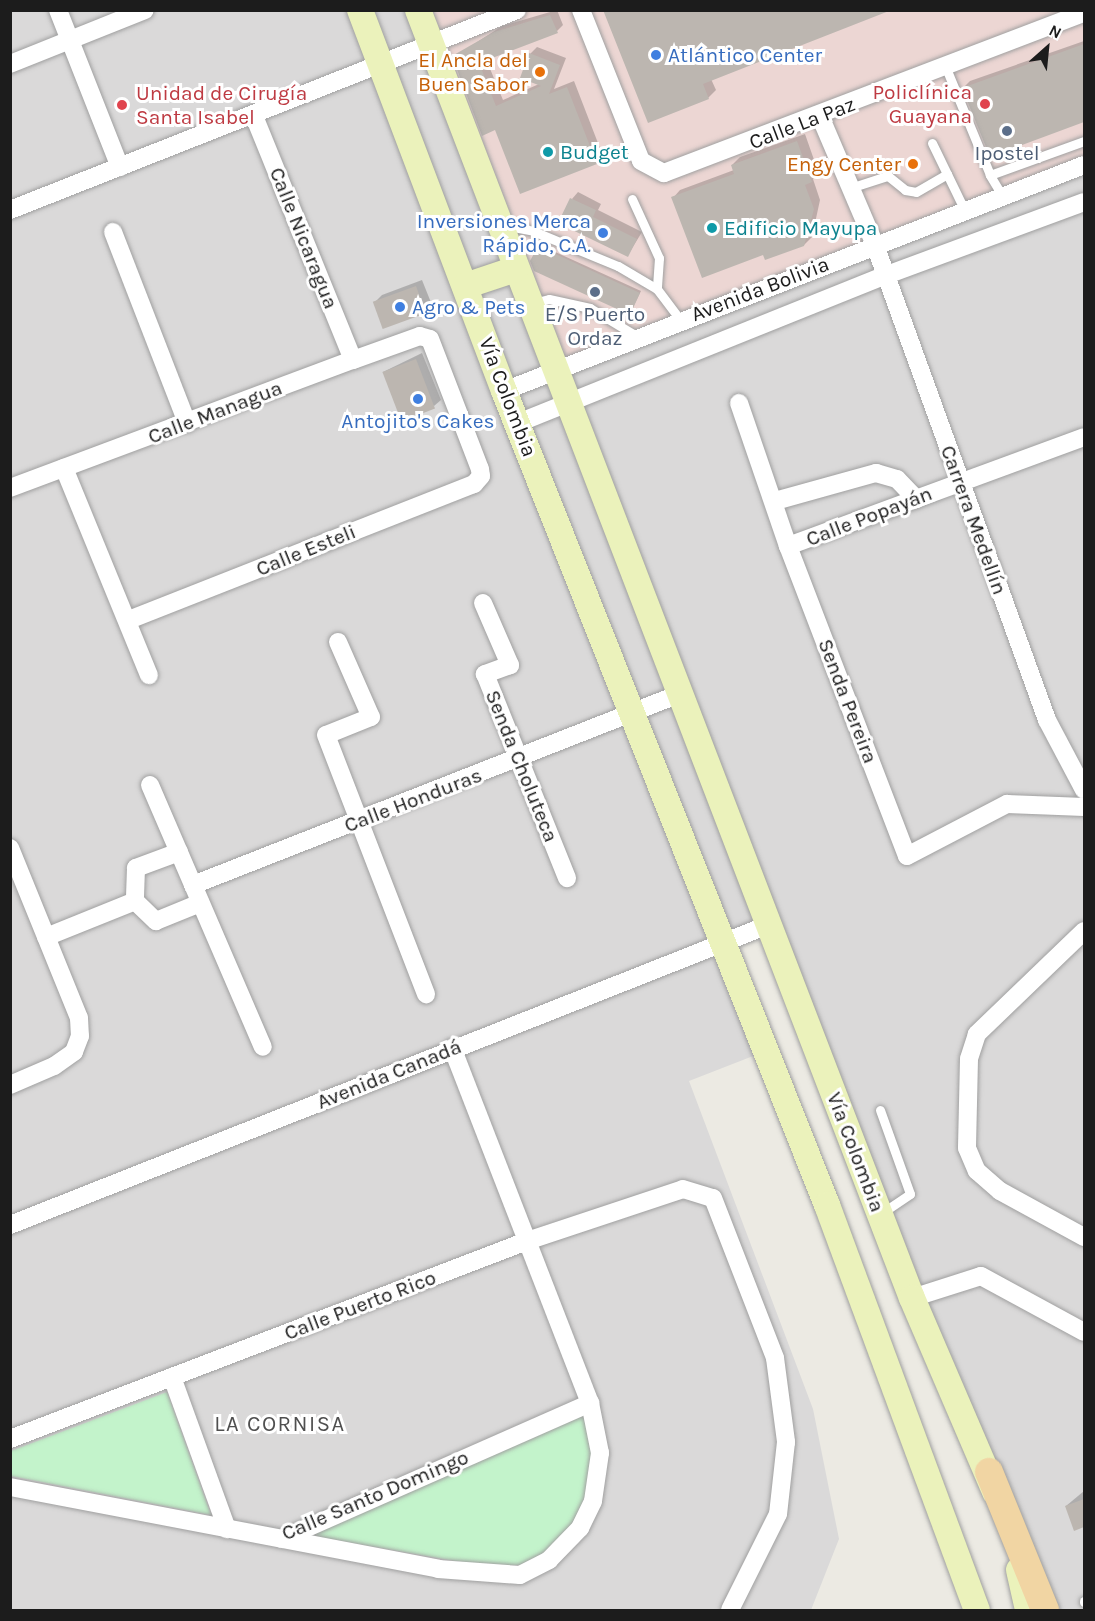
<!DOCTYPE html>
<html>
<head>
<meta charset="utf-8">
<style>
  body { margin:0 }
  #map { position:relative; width:1095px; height:1621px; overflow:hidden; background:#eceae3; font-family:Karla,sans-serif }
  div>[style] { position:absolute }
  .residential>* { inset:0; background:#dad9d9 }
  .commercial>* { inset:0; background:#ecd6d3 }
  .park>* { inset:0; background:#c3f3cb }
  .shadow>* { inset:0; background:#0003 }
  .building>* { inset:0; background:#bcb6b0; transform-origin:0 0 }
  .roads { filter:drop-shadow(0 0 2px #a0a0a0) drop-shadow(0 0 2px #a0a0a0) }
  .service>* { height:9px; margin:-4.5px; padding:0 4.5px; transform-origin:4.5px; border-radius:4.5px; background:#fff }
  .minor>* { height:18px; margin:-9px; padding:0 9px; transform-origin:9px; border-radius:9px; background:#fff }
  .secondary>* { height:26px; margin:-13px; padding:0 13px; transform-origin:13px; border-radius:13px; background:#ebf2bb }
  .primary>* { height:28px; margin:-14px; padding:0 14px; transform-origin:14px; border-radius:14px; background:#f1d5a3 }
  .dots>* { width:16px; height:16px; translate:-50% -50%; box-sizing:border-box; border:3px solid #fff; border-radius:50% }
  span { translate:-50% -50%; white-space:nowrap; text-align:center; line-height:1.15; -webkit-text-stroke:6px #fff; paint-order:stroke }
  .shop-label { font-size:21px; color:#366cbe }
  .left { translate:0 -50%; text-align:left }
  .right { translate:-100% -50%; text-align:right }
  .food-label { font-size:21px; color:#c56008 }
  .health-label { font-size:21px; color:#be3a42 }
  .street-label { font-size:21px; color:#1c1c1c }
  .culture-label { font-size:21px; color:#0d838f }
  .service-label { font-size:21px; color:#4e5e75 }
  .neighbourhood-label { font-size:22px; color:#4f4f4f; letter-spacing:1.5px }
  .frame { position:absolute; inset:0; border:12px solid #1c1c1c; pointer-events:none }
  .north { position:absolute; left:1017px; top:18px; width:60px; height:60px; -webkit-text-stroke:4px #fff; paint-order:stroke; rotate:27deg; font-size:16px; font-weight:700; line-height:24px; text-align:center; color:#1c1c1c }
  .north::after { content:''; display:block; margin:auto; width:21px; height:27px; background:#1c1c1c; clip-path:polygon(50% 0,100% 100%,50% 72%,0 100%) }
</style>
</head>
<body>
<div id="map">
  <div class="residential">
    <div style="clip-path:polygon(11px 11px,418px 11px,1084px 165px,1084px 1610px,1047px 1610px,768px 924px,723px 942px,766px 1051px,689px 1081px,813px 1409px,839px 1539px,811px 1610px,11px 1610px)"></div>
  </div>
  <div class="commercial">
    <div style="clip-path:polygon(418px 11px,1084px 11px,1084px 165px,554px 369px)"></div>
  </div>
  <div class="park">
    <div style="clip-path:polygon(167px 1392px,211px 1515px,11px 1476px,11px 1451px)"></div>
    <div style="clip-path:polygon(584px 1411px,593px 1456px,585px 1497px,573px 1523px,547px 1554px,520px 1565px,484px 1566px,307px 1535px)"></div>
  </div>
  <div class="shadow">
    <div style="clip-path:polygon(557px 10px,563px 25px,557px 31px,486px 59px,503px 100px,539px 84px,530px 54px,537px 47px,566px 58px,554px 89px,574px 81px,603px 156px,596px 163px,521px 192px,496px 128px,454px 57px,502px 26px)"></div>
    <div style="clip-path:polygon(605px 10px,711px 79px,716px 90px,708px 98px)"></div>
    <div style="clip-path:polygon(1084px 41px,1084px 120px,991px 155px,963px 88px,970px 81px)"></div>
    <div style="clip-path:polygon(805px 134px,819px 174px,813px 179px,820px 200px,812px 237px,804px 245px,764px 253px,673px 198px,680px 190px,734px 170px,732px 165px,740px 157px)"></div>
    <div style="clip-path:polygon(578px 192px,601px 204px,598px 210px,642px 232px,628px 255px,572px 199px)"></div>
    <div style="clip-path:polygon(540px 245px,641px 291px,631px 311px,539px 247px)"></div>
    <div style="clip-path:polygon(422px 280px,432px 305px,425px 311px,384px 327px,375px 302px,382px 295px)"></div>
    <div style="clip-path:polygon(422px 353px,441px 400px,434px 406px,383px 372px)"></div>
    <div style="clip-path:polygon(1084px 1491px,1084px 1526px,1075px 1529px,1066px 1506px)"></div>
  </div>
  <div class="building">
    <div style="clip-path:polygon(603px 10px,889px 10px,889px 11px,703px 84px,709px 99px,648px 123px)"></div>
    <div style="clip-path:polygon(550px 15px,558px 33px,479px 63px,496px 106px,541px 86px,520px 78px,529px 53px,560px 65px,549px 94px,567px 87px,597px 164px,520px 194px,495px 130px,482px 136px,452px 56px,494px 32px)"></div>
    <div style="clip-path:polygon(1084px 44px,1084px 122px,990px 157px,962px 88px)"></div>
    <div style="clip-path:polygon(797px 141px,812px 182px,805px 185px,814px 209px,804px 246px,765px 260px,763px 255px,702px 278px,671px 197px,734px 174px,731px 165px)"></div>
    <div style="clip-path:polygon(570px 198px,596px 210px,593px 217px,637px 239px,628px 257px,558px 223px)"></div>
    <div style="clip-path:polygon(538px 246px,640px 293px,630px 315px,534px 271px,530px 261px)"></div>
    <div style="left:416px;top:286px;width:29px;height:46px;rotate:70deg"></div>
    <div style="left:416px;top:359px;width:53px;height:36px;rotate:69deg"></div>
    <div style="clip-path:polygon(1084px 1499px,1084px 1527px,1074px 1531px,1065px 1506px)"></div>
  </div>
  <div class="roads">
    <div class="service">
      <div style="left:946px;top:68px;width:116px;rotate:67.6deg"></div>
      <div style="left:932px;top:143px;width:76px;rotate:64.1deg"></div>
      <div style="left:850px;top:188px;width:40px;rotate:-18deg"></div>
      <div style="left:888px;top:176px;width:22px;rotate:39deg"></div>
      <div style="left:905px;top:190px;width:11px;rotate:10deg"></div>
      <div style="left:916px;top:192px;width:36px;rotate:-30deg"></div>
      <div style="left:1003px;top:197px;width:26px;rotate:-121deg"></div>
      <div style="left:990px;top:175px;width:100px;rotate:-19.9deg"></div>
      <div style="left:632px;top:199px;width:65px;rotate:65.4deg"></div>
      <div style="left:659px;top:258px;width:31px;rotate:94deg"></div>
      <div style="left:503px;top:225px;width:31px;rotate:11deg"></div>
      <div style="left:533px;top:231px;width:92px;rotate:22.4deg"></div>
      <div style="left:618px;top:266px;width:45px;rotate:30.5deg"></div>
      <div style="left:657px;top:289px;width:39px;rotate:53deg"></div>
      <div style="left:533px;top:303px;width:16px;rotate:-14deg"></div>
      <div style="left:549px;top:299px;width:42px;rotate:12.4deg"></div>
      <div style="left:590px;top:308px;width:56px;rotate:31.1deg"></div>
      <div style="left:880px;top:1110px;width:89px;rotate:70.3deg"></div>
      <div style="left:910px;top:1194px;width:34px;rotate:146deg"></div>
      <div style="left:1084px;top:1601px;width:1px;rotate:90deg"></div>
    </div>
    <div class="minor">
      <div style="left:58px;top:10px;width:169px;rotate:68.5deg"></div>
      <div style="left:581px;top:10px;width:162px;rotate:68.3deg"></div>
      <div style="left:641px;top:161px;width:26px;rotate:28deg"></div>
      <div style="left:664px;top:173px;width:449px;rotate:-20.9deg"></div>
      <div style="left:10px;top:64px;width:145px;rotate:-21.8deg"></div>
      <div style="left:254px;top:116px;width:263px;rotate:67.9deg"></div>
      <div style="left:820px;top:116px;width:140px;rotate:66.9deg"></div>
      <div style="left:875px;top:245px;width:505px;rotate:70.09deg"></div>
      <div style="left:1047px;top:720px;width:79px;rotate:62.1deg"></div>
      <div style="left:10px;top:210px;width:545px;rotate:-21.53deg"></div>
      <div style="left:113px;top:232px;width:205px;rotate:68.8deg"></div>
      <div style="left:504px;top:391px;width:622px;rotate:-21.29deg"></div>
      <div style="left:739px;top:403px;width:151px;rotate:71.1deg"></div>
      <div style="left:788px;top:546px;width:332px;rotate:69deg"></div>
      <div style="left:907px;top:856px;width:113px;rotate:-27.5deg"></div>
      <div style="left:1007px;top:804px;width:77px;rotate:2.2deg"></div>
      <div style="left:518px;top:423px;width:394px;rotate:-21.9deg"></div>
      <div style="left:884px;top:276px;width:213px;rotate:-20.3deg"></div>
      <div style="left:64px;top:468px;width:224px;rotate:67.7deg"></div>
      <div style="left:10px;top:488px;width:366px;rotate:-20.5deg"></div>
      <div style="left:353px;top:360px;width:71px;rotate:-19.7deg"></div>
      <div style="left:420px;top:336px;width:10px;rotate:17deg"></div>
      <div style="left:430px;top:339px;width:139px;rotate:69deg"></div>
      <div style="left:480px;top:469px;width:7px;rotate:82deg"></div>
      <div style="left:481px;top:476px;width:11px;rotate:131deg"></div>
      <div style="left:474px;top:484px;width:372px;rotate:158.5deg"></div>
      <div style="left:775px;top:501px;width:105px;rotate:-15.5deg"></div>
      <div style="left:876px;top:473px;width:22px;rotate:16deg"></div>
      <div style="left:897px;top:479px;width:28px;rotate:46deg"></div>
      <div style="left:788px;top:546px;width:315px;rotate:-20.2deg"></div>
      <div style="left:483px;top:603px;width:68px;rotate:66.5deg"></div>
      <div style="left:510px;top:665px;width:27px;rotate:160deg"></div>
      <div style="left:485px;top:674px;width:220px;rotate:68.1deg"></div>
      <div style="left:338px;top:642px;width:82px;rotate:66.3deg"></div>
      <div style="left:371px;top:717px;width:48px;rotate:158.2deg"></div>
      <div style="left:326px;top:735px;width:278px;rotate:68.9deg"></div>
      <div style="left:150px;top:785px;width:285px;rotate:66.7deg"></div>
      <div style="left:10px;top:848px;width:183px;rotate:67.9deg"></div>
      <div style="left:79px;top:1018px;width:18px;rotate:87deg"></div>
      <div style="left:80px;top:1036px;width:17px;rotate:111deg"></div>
      <div style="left:74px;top:1052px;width:24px;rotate:145deg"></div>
      <div style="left:54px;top:1066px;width:48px;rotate:156.6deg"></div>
      <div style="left:179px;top:852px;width:46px;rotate:159.6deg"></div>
      <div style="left:136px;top:868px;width:33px;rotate:92deg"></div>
      <div style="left:135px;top:901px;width:29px;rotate:44deg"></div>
      <div style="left:156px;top:921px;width:48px;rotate:-22.2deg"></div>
      <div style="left:193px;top:885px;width:525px;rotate:-21.44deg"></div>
      <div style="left:1084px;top:931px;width:149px;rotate:136.1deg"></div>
      <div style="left:977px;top:1034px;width:26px;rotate:108deg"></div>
      <div style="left:969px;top:1059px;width:89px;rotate:91.3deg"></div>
      <div style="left:967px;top:1148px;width:25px;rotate:67deg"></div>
      <div style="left:977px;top:1171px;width:30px;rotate:41deg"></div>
      <div style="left:1000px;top:1191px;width:96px;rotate:28.7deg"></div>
      <div style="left:46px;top:937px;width:96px;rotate:-22deg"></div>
      <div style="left:10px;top:1225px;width:815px;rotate:-21.59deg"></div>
      <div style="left:912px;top:1298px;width:72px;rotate:-17.7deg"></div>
      <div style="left:981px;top:1276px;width:117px;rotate:28.5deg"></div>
      <div style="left:172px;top:1377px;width:162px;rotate:70.1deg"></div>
      <div style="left:10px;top:1439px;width:554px;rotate:-20.96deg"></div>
      <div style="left:527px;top:1241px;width:164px;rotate:-18.4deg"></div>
      <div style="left:683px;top:1189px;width:31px;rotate:17deg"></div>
      <div style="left:713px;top:1198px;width:172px;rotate:68.8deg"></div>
      <div style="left:775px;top:1358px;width:85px;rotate:82.5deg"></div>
      <div style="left:786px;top:1442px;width:72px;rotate:96.3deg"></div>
      <div style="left:778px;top:1514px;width:107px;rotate:116.6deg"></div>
      <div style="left:10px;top:1487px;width:436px;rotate:10.8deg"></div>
      <div style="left:438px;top:1569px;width:82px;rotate:4.2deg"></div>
      <div style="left:520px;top:1575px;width:33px;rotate:-27deg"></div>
      <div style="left:549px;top:1560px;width:45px;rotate:-45.9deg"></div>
      <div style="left:580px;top:1528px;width:30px;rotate:-64deg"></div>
      <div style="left:593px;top:1501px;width:49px;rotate:-81.7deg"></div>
      <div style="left:600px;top:1453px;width:51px;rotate:-101.3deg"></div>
      <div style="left:590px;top:1403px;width:381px;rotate:-111.2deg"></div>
      <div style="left:282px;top:1539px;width:337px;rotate:-23.8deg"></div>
    </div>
    <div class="secondary">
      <div style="left:360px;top:10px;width:407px;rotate:69.3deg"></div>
      <div style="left:504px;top:391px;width:876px;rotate:68.36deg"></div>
      <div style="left:827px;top:1205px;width:432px;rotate:69.7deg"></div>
      <div style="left:418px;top:10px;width:1379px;rotate:69.02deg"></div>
      <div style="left:912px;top:1298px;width:211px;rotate:66.8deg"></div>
      <div style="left:465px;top:286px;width:54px;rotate:-18.4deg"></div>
      <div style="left:1019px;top:1570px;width:41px;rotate:77.3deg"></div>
    </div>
    <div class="primary">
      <div style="left:989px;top:1472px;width:149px;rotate:67.9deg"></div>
    </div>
  </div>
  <div class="dots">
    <div style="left:656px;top:55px;background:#3f7fe0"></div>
    <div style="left:540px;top:72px;background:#e8710a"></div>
    <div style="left:985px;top:104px;background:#e0444e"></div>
    <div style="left:122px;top:105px;background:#e0444e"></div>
    <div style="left:1007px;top:131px;background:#5c6f8a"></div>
    <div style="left:548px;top:152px;background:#0f9aa8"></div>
    <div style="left:913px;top:164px;background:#e8710a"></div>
    <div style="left:712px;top:228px;background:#0f9aa8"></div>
    <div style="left:603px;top:233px;background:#3f7fe0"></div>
    <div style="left:595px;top:292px;background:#5c6f8a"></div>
    <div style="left:400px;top:307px;background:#3f7fe0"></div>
    <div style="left:418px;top:399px;background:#3f7fe0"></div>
  </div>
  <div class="shop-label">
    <span class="left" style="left:668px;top:55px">Atlántico Center</span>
    <span class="right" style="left:591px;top:233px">Inversiones Merca<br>Rápido, C.A.</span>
    <span class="left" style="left:412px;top:307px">Agro &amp; Pets</span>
    <span style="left:418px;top:421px">Antojito's Cakes</span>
  </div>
  <div class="food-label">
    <span class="right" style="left:528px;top:72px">El Ancla del<br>Buen Sabor</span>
    <span class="right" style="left:901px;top:164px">Engy Center</span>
  </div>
  <div class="health-label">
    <span class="right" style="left:972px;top:104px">Policlínica<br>Guayana</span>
    <span class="left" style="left:136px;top:105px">Unidad de Cirugía<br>Santa Isabel</span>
  </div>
  <div class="street-label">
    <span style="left:802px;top:123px;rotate:-21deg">Calle La Paz</span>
    <span style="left:304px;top:238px;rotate:68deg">Calle Nicaragua</span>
    <span style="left:760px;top:289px;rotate:-21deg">Avenida Bolivia</span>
    <span style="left:508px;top:397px;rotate:69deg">Vía Colombia</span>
    <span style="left:215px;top:412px;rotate:-21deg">Calle Managua</span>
    <span style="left:869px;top:516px;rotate:-21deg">Calle Popayán</span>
    <span style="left:974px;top:520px;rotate:70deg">Carrera Medellín</span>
    <span style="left:306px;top:550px;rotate:-22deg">Calle Esteli</span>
    <span style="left:848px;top:701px;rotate:69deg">Senda Pereira</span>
    <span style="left:522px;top:766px;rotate:68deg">Senda Choluteca</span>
    <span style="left:413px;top:800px;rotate:-21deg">Calle Honduras</span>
    <span style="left:389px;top:1074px;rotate:-22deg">Avenida Canadá</span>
    <span style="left:856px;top:1152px;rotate:69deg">Vía Colombia</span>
    <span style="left:360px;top:1305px;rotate:-21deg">Calle Puerto Rico</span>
    <span style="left:375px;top:1495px;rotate:-23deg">Calle Santo Domingo</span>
  </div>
  <div class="culture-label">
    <span class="left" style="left:560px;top:152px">Budget</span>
    <span class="left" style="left:724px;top:228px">Edificio Mayupa</span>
  </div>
  <div class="service-label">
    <span style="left:1007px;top:153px">Ipostel</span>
    <span style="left:595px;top:326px">E/S Puerto<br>Ordaz</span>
  </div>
  <div class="neighbourhood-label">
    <span style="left:280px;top:1425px">LA CORNISA</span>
  </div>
  <div class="frame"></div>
  <div class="north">N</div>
</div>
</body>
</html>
